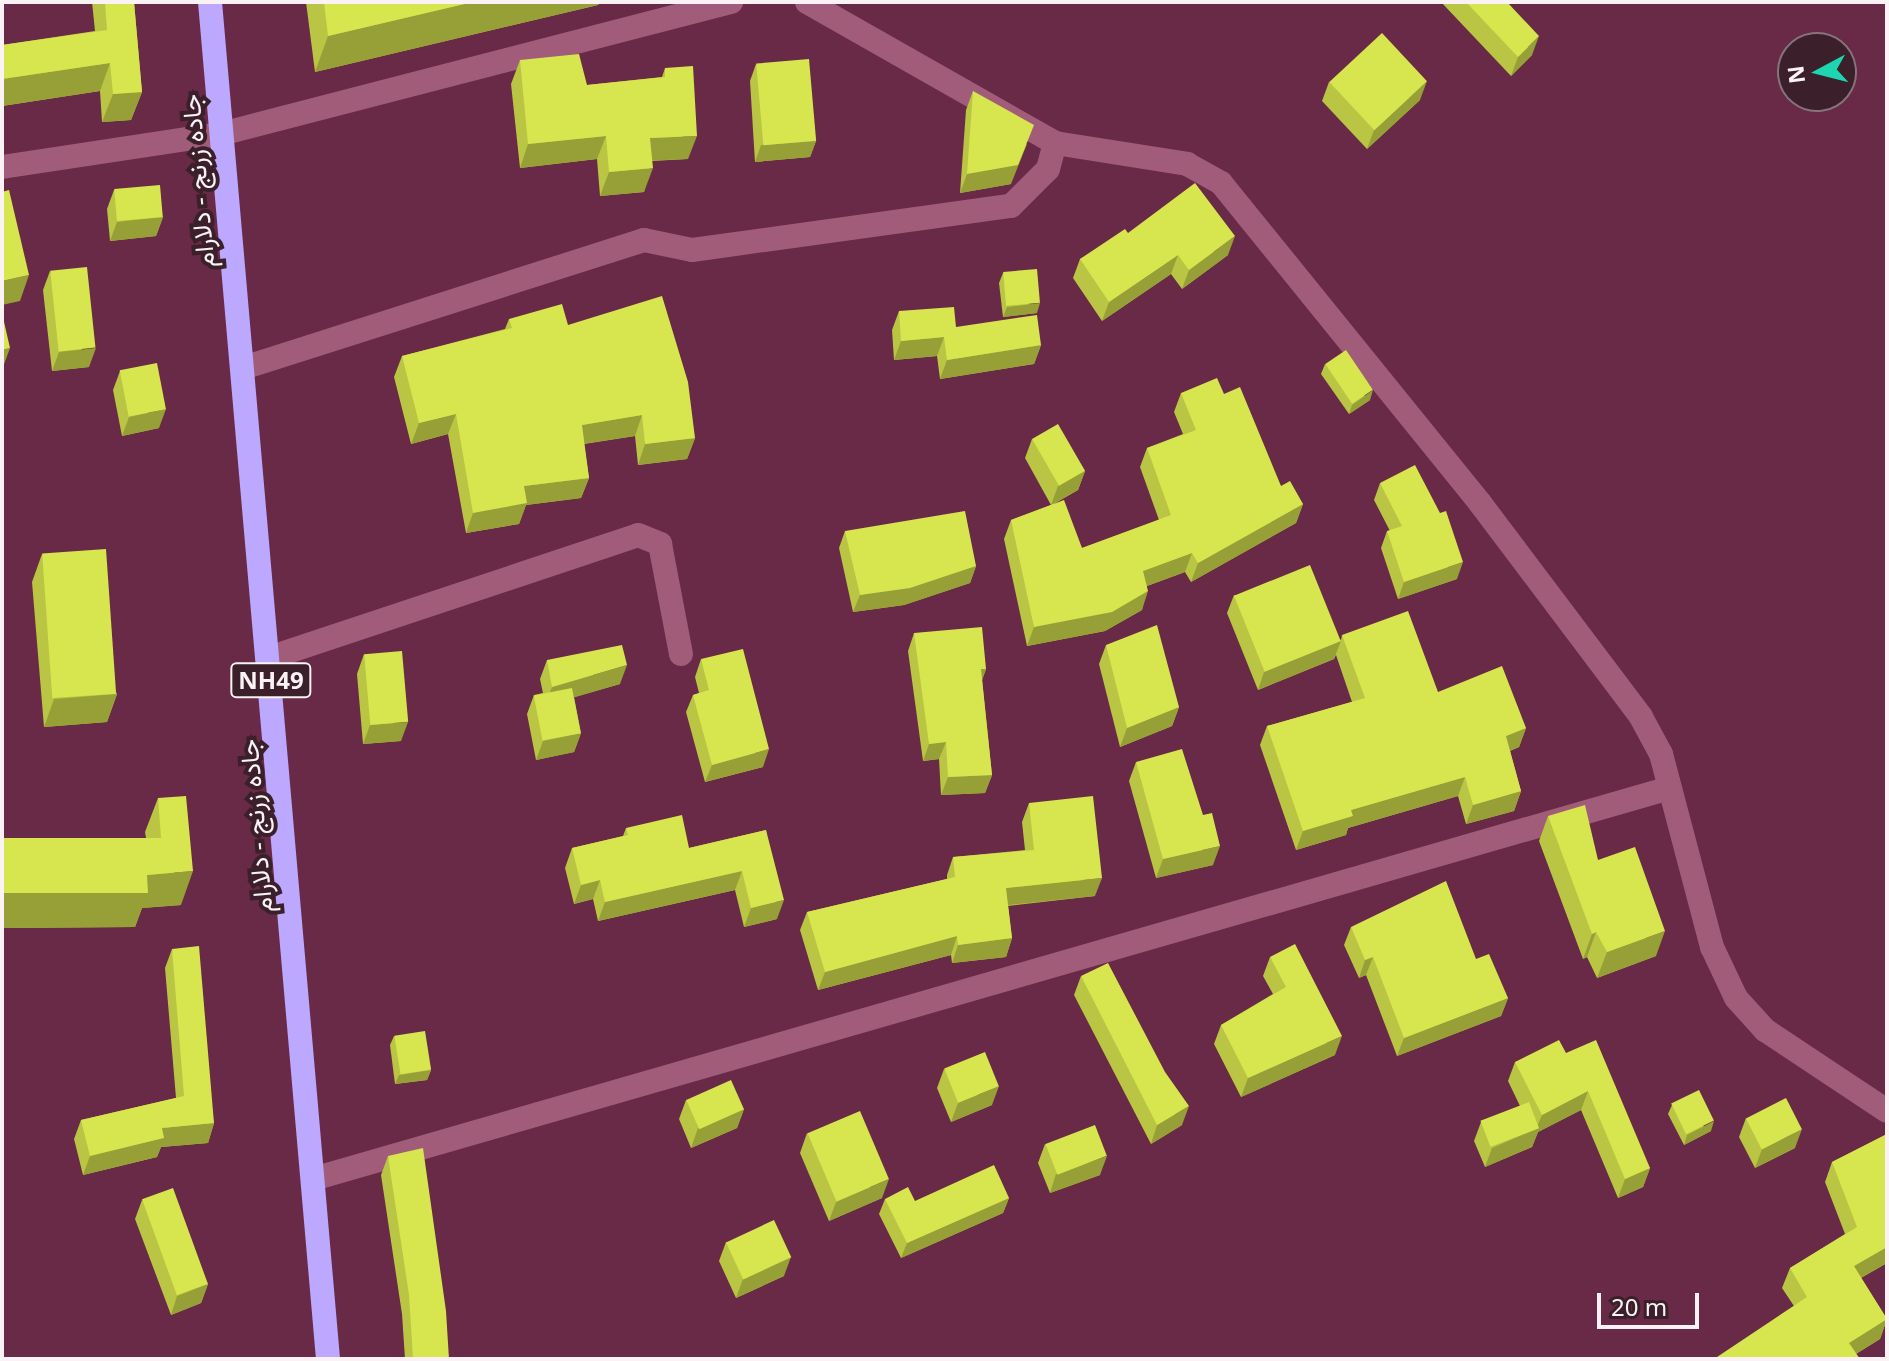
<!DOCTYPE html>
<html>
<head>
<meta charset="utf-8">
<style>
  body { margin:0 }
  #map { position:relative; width:1889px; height:1361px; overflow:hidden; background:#682a46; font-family:"Noto Sans",Vazirmatn,sans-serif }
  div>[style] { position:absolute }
  .street>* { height:24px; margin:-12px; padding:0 12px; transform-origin:12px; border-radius:12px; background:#a05c78 }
  .highway>* { height:24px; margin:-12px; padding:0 12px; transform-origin:12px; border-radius:12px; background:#bca8fe }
  .wall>* { inset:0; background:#b9c543 }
  .shaded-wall>* { inset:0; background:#96a037 }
  .building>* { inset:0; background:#d7e54e; transform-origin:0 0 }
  span { translate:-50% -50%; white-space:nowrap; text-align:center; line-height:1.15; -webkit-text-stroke:8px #3b1f2a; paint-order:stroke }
  .shield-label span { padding:2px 6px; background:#3b1f2a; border:2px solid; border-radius:6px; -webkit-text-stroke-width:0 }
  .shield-label { font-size:24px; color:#faf2f5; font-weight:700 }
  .street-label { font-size:26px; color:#faf2f5 }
  .frame { position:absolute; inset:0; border:4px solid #faf2f5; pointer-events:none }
  .north { position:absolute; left:1777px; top:32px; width:80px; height:80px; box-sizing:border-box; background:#3b1f2a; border:2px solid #87737b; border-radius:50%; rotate:263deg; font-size:22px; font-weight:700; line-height:32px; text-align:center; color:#faf2f5 }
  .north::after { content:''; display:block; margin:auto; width:28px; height:36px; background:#1dd5b1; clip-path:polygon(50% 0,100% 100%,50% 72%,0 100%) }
  .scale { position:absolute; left:1597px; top:1293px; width:102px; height:36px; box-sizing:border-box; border:4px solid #faf2f5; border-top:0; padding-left:10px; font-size:24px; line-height:28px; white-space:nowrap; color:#faf2f5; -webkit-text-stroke:6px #3b1f2a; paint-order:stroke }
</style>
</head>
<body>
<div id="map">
  <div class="street">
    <div style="left:807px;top:2px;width:285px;rotate:29.6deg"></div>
    <div style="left:1055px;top:143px;width:134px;rotate:9deg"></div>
    <div style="left:1187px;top:164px;width:39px;rotate:29deg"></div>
    <div style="left:1221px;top:183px;width:412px;rotate:51deg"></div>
    <div style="left:1480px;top:503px;width:268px;rotate:53deg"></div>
    <div style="left:1641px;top:717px;width:42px;rotate:61.6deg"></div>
    <div style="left:1661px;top:754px;width:200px;rotate:75.2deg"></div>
    <div style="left:1712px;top:947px;width:56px;rotate:64.8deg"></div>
    <div style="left:1736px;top:998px;width:43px;rotate:47.8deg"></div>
    <div style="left:1765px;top:1030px;width:146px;rotate:33.6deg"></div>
    <div style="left:2px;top:167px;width:221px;rotate:-8.6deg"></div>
    <div style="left:221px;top:134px;width:527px;rotate:-14.51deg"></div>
    <div style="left:243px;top:368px;width:421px;rotate:-17.7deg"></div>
    <div style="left:644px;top:240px;width:49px;rotate:11.8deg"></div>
    <div style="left:692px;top:250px;width:322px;rotate:-7.9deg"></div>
    <div style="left:1011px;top:206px;width:52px;rotate:-45deg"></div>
    <div style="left:1048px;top:169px;width:27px;rotate:-75deg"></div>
    <div style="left:269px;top:658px;width:389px;rotate:-18.4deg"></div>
    <div style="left:638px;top:535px;width:24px;rotate:22deg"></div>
    <div style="left:660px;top:544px;width:112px;rotate:79.2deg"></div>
    <div style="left:313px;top:1179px;width:1411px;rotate:-16.08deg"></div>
  </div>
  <div class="highway">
    <div style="left:210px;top:2px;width:1362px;rotate:85.03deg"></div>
  </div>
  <div class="wall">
    <div style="clip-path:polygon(92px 2px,134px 2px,142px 92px,131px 120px,102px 122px,100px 91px,2px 106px,2px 45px,95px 31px)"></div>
    <div style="clip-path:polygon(306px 2px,600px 2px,598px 5px,315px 72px)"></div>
    <div style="clip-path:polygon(1441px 2px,1507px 2px,1532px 55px,1511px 76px)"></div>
    <div style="clip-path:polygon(520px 60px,587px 85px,662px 77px,665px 68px,688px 159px,652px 161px,644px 192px,600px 196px,597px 159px,520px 168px,511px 84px)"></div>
    <div style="clip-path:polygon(756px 64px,816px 141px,810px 157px,755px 162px,750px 81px)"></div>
    <div style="clip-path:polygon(1329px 82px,1420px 100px,1367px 149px,1322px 101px)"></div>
    <div style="clip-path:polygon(973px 91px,1011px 184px,960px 193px,966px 110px)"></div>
    <div style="clip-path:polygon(114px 190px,163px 217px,156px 236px,110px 241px,107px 209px)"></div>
    <div style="clip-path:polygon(1128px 233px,1228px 255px,1182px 289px,1171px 274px,1102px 321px,1073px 278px,1080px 259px)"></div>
    <div style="clip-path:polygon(50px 271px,89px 367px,52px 371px,43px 290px)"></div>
    <div style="clip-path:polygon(1003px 273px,1037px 313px,1003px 317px,999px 283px)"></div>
    <div style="clip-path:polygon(899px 311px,956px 327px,1041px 345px,1034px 364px,940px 379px,937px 356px,894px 360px,892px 330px)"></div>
    <div style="clip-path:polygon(509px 319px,568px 325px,695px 438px,687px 459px,638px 465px,635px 436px,584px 444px,589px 478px,581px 498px,526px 505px,519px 524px,466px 533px,448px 434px,411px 444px,394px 377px,402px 356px,505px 329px)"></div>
    <div style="clip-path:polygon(1325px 364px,1370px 400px,1349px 414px,1321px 374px)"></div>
    <div style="clip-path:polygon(120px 371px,159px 428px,122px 436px,113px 390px)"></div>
    <div style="clip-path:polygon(1181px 393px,1224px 394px,1281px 486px,1303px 504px,1296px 523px,1191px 582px,1185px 572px,1147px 586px,1142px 610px,1105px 631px,1027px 646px,1004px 539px,1011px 520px,1051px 505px,1025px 458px,1032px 439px,1085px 471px,1078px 490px,1052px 505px,1082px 548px,1159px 520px,1140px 467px,1147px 448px,1183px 434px,1174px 412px)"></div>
    <div style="clip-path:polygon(1380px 483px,1457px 579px,1398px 599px,1381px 548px,1387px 531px,1390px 531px,1374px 500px)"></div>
    <div style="clip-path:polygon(845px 531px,976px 566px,970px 583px,904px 605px,853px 612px,839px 548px)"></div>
    <div style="clip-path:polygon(42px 554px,117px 694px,107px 722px,44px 727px,32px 582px)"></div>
    <div style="clip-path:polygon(1234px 595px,1341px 640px,1342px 635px,1438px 692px,1526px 728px,1519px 747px,1510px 751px,1521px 791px,1514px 811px,1466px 824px,1458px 796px,1348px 828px,1346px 835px,1296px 850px,1260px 745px,1267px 726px,1352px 702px,1336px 655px,1334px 659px,1258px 690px,1227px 613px)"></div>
    <div style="clip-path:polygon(914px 633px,986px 669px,982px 680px,992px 775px,985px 793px,941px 795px,939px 759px,923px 761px,908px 651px)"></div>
    <div style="clip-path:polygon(1106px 645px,1179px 707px,1172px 726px,1120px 747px,1099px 664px)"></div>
    <div style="clip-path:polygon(364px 654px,401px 741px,363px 744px,357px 674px)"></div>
    <div style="clip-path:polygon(701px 659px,763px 767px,705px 782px,686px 712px,693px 695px,699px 693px,695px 677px)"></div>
    <div style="clip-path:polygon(547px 660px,620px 684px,574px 697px,581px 733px,574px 752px,536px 760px,527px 714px,534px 695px,543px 693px,540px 679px)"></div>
    <div style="clip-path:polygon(1136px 762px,1213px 865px,1156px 878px,1129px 781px)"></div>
    <div style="clip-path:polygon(158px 798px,181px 905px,142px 908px,135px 927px,2px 928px,2px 838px,146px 838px,145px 832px)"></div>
    <div style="clip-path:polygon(1029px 803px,1095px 896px,1008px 906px,1012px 938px,1006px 957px,952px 963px,951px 955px,818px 990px,800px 930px,807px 912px,947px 879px,947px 875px,953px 857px,1025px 850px,1022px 822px)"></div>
    <div style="clip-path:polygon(1548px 816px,1598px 860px,1656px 956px,1597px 978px,1587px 957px,1583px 959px,1539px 841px)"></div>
    <div style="clip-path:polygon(626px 828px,689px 848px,766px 830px,777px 919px,744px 927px,735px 890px,598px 921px,593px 899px,574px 904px,565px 868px,572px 848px,623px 836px)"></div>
    <div style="clip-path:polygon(1351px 927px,1476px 959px,1508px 998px,1501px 1016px,1397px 1056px,1366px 975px,1359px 978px,1344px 945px)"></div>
    <div style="clip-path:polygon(172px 949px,214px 1123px,208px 1143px,161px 1147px,157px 1157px,83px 1175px,74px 1139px,81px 1120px,176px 1098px,165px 968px)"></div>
    <div style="clip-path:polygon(1270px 957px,1335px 1055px,1241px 1097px,1214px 1044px,1221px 1025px,1273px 994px,1263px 976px)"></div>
    <div style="clip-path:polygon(1081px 976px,1182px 1125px,1151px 1144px,1074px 995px)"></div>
    <div style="clip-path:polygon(394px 1036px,431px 1070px,427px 1080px,395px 1084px,390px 1045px)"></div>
    <div style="clip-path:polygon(1566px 1053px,1650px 1168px,1643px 1187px,1618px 1198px,1581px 1110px,1538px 1132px,1532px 1147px,1485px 1167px,1474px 1141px,1481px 1122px,1520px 1106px,1508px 1081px,1515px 1062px)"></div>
    <div style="clip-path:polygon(944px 1069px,992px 1105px,951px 1122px,937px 1088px)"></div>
    <div style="clip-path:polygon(686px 1100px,744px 1109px,737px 1128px,691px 1148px,679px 1119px)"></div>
    <div style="clip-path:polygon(1672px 1105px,1711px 1131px,1684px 1145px,1668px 1114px)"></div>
    <div style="clip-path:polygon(1746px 1118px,1795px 1148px,1755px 1168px,1739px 1137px)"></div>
    <div style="clip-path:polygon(807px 1133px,882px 1198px,829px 1221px,800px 1153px)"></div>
    <div style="clip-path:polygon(1887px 1134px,1887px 1263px,1861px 1278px,1887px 1319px,1880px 1339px,1856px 1354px,1794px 1306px,1782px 1288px,1790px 1268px,1845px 1234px,1825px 1182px,1832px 1162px)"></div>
    <div style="clip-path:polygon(1045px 1144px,1100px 1175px,1050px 1193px,1038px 1163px)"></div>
    <div style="clip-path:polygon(388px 1156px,449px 1359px,405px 1359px,402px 1314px,381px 1175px)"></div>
    <div style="clip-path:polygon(1009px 1198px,1003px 1213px,901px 1258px,879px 1214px,885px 1199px,915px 1201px)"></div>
    <div style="clip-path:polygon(142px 1200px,208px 1284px,201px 1303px,171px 1315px,135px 1219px)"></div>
    <div style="clip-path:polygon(726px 1242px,784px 1276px,736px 1298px,719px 1261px)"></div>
  </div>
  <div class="shaded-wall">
    <div style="clip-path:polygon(473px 2px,600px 2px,598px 5px,315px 72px,328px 36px)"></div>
    <div style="clip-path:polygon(1539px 36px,1532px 55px,1511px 76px,1518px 57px)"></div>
    <div style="clip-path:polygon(110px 63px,100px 91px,2px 106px,2px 79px)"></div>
    <div style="clip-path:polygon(1427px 81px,1420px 100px,1367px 149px,1374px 130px)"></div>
    <div style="clip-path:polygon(142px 92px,131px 120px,102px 122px,113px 94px)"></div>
    <div style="clip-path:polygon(606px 136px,597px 159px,520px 168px,528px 144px)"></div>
    <div style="clip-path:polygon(697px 136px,688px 159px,642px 161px,650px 138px)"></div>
    <div style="clip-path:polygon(816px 141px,810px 157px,755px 162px,761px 145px)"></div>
    <div style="clip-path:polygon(1027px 144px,1011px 184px,960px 193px,967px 174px)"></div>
    <div style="clip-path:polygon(653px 168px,644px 192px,600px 196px,609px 172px)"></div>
    <div style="clip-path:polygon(163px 217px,156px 236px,110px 241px,117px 222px)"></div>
    <div style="clip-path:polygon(1235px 236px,1228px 255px,1182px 289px,1189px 270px)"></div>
    <div style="clip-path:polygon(1178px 255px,1171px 274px,1102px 321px,1109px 302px)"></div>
    <div style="clip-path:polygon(29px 275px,20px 301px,2px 305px,2px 281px)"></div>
    <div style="clip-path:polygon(1040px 303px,1037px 313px,1003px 317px,1007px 307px)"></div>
    <div style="clip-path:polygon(944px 337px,937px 356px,894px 360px,901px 341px)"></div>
    <div style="clip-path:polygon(1041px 345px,1034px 364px,940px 379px,947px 360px)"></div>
    <div style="clip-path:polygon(10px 348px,2px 370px,2px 350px)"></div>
    <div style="clip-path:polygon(96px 348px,89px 367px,52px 371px,59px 352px)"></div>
    <div style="clip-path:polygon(1373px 390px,1370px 400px,1349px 414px,1352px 405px)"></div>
    <div style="clip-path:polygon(166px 409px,159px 428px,122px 436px,129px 417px)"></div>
    <div style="clip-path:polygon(456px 414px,448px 434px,411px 444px,419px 423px)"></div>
    <div style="clip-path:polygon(642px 415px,635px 436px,575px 445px,582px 425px)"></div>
    <div style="clip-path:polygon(695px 438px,687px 459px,638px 465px,645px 444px)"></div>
    <div style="clip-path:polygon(1085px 471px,1078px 490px,1051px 505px,1058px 486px)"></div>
    <div style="clip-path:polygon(589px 478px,581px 498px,526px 505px,519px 524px,466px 533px,473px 513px,524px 486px)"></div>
    <div style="clip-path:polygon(1303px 504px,1296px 523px,1191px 582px,1198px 563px)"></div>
    <div style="clip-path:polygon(1192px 553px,1185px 572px,1136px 590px,1143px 571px)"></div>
    <div style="clip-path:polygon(1463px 562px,1457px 579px,1398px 599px,1404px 582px)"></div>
    <div style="clip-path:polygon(976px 566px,970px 583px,904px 605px,853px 612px,860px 595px)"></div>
    <div style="clip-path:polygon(1148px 591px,1142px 610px,1105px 631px,1027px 646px,1034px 627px)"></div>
    <div style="clip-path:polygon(1341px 641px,1334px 659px,1258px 690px,1264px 672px)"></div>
    <div style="clip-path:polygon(627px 665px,620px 684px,545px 706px,552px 687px)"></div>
    <div style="clip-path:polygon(981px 669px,986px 669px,980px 686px)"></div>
    <div style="clip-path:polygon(117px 694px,107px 722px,44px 727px,54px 699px)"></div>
    <div style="clip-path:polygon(1179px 707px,1172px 726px,1120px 747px,1127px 728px)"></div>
    <div style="clip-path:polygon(408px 722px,401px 741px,363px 744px,370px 725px)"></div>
    <div style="clip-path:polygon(1526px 728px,1519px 747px,1499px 755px,1506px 736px)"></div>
    <div style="clip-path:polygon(581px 733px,574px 752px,536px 760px,543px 741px)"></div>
    <div style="clip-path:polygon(946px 742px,939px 759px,923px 761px,929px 744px)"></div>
    <div style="clip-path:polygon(769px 749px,763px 767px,705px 782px,712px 765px)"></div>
    <div style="clip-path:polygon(992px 775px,985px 793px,941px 795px,948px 777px)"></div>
    <div style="clip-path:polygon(1465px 777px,1458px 796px,1348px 828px,1346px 835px,1296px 850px,1303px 831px,1351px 810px)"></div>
    <div style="clip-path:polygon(1521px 791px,1514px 811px,1466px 824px,1473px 805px)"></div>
    <div style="clip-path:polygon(1220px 846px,1213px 865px,1156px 878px,1163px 859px)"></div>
    <div style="clip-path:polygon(193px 871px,181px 905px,142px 908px,135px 927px,2px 928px,2px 893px,147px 875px)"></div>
    <div style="clip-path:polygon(742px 871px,735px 890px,598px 921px,605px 902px)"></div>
    <div style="clip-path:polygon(1102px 878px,1095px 896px,999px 906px,1006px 888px)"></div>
    <div style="clip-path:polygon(600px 880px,593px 899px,574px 904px,581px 885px)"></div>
    <div style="clip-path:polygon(784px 900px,777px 919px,744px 927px,751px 908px)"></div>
    <div style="clip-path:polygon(1665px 931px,1656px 956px,1597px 978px,1607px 952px)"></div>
    <div style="clip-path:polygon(1596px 932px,1587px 957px,1583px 959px,1592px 934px)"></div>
    <div style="clip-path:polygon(957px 936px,951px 955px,818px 990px,825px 972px)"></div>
    <div style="clip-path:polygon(1012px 938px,1006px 957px,952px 963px,958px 945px)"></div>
    <div style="clip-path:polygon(1373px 957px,1366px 975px,1359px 978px,1365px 960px)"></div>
    <div style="clip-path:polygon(1508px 998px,1501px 1016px,1397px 1056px,1404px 1038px)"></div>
    <div style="clip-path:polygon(1342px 1036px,1335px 1055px,1241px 1097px,1248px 1078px)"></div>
    <div style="clip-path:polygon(431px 1070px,427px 1080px,395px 1084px,399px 1075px)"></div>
    <div style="clip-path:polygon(999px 1086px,992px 1105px,951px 1122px,958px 1103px)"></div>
    <div style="clip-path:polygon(1588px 1091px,1581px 1110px,1538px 1132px,1532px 1147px,1485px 1167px,1492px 1148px,1536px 1129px,1542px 1115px)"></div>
    <div style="clip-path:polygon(1189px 1106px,1182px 1125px,1151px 1144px,1157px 1125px)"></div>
    <div style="clip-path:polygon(744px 1109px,737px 1128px,691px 1148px,698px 1128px)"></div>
    <div style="clip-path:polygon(1714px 1121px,1711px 1131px,1684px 1145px,1687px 1135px)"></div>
    <div style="clip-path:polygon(214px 1123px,208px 1143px,161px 1147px,157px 1157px,83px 1175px,90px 1156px,162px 1128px)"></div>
    <div style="clip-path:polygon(1802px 1129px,1795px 1148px,1755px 1168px,1762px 1149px)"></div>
    <div style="clip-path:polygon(1107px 1156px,1100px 1175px,1050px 1193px,1056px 1174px)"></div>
    <div style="clip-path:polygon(1650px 1168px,1643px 1187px,1618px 1198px,1625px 1179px)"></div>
    <div style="clip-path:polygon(889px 1179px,882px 1198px,829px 1221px,836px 1202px)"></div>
    <div style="clip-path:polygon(1009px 1198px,1003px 1213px,901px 1258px,907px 1243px)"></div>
    <div style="clip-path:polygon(1887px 1247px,1887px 1263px,1846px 1286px,1854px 1266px)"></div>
    <div style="clip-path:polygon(791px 1257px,784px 1276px,736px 1298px,743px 1279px)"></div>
    <div style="clip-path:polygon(208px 1284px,201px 1303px,171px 1315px,177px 1296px)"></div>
    <div style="clip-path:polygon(1887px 1319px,1880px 1339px,1847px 1359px,1849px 1343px)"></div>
  </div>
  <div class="building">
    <div style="clip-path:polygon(105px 2px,134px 2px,142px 92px,113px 94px,110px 63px,2px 79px,2px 45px,107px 30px)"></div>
    <div style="clip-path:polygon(324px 2px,473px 2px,328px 36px)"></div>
    <div style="clip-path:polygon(1466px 2px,1507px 2px,1539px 36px,1518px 57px)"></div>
    <div style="left:1382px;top:33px;width:66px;height:72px;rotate:47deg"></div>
    <div style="clip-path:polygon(579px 54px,587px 85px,665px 77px,665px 68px,693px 66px,697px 136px,650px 138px,653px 168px,609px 172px,606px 136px,528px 144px,520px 60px)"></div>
    <div style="left:809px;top:59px;width:82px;height:53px;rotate:85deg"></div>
    <div style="clip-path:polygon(973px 91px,1034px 125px,1018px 165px,967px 174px)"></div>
    <div style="clip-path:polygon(1195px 183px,1235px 236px,1189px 270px,1178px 255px,1109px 302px,1080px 259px,1125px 229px,1128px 233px)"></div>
    <div style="left:160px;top:185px;width:32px;height:46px;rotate:85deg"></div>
    <div style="clip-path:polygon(9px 190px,29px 275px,2px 281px,2px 192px)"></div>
    <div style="left:87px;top:267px;width:81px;height:37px;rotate:84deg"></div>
    <div style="left:1037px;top:269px;width:34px;height:34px;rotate:85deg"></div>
    <div style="clip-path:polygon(662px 296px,688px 382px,695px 438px,645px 444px,642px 415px,582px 425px,589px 478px,524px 486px,527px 503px,473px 513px,456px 414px,419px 423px,402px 356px,512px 328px,509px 319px,562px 304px,568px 325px)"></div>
    <div style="clip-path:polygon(954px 307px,956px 327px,1037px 315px,1041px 345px,947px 360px,944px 337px,901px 341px,899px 311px)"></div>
    <div style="clip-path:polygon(2px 313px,10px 348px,2px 350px)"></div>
    <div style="left:1346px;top:350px;width:48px;height:25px;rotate:56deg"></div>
    <div style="left:157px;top:363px;width:47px;height:38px;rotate:79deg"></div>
    <div style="clip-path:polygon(1217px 378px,1224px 394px,1240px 387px,1281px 486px,1290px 481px,1303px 504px,1198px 563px,1192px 553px,1143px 571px,1148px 591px,1112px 612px,1034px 627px,1011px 520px,1064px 500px,1082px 548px,1171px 515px,1147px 448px,1196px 430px,1181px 393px)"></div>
    <div style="left:1058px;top:424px;width:54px;height:30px;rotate:60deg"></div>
    <div style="clip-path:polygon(1415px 465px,1440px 513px,1446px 511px,1463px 562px,1404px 582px,1387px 531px,1402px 526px,1380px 483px)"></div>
    <div style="clip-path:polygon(965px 511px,976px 566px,910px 588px,860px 595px,845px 531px)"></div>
    <div style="left:106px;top:549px;width:145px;height:64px;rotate:86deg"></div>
    <div style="left:1310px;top:565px;width:82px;height:82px;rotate:68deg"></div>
    <div style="clip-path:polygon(1408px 611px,1438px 692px,1502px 666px,1526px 728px,1506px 736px,1521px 791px,1473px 805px,1465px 777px,1351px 810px,1353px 816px,1303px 831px,1267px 726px,1365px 698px,1342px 635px)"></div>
    <div style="clip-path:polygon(1157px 625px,1179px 707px,1127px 728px,1106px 645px)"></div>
    <div style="clip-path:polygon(982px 627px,986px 669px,981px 669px,992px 775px,948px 777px,946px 742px,929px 744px,914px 633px)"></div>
    <div style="clip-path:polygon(622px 645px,627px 665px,552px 687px,547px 660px)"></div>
    <div style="clip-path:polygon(743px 649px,769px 749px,712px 765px,693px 695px,709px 690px,701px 659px)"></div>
    <div style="left:402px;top:651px;width:71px;height:38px;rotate:85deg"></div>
    <div style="left:572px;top:688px;width:46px;height:39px;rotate:79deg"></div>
    <div style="clip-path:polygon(1182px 749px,1203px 815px,1212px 813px,1220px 846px,1163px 859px,1136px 762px)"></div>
    <div style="clip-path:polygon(186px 796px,193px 871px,147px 875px,148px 893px,2px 893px,2px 838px,161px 838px,158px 798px)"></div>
    <div style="clip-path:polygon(1093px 796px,1102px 878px,1006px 888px,1012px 938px,958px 945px,957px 936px,825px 972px,807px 912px,955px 877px,953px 857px,1034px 850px,1029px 803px)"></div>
    <div style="clip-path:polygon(1585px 805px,1598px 860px,1635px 847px,1665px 931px,1607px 952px,1596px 932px,1592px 934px,1548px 816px)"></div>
    <div style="clip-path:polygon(682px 815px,689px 848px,766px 830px,784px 900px,751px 908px,742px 871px,605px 902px,600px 880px,581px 885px,572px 848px,628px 835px,626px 828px)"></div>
    <div style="clip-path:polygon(1446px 881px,1476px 959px,1489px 954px,1508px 998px,1404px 1038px,1373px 957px,1365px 960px,1351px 927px)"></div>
    <div style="clip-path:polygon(1295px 944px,1342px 1036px,1248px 1078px,1221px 1025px,1286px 987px,1270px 957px)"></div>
    <div style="clip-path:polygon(199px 946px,214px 1123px,162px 1128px,164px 1138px,90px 1156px,81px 1120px,184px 1096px,172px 949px)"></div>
    <div style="clip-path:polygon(1108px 963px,1165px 1072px,1189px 1106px,1157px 1125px,1081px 976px)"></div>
    <div style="left:425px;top:1031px;width:39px;height:31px;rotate:81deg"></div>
    <div style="clip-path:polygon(1559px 1040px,1566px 1053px,1596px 1040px,1650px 1168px,1625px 1179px,1588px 1091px,1542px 1115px,1515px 1062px)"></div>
    <div style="left:985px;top:1052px;width:37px;height:44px;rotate:68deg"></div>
    <div style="left:731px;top:1080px;width:32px;height:49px;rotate:66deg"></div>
    <div style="left:1699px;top:1090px;width:34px;height:31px;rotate:64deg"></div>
    <div style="left:1786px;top:1098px;width:35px;height:45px;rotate:63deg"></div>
    <div style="left:1529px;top:1102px;width:28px;height:52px;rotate:69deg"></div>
    <div style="left:860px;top:1111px;width:74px;height:57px;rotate:67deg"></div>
    <div style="left:1095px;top:1125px;width:33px;height:53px;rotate:69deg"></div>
    <div style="clip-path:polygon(1887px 1134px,1887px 1247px,1854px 1266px,1887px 1319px,1849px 1343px,1860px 1359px,1714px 1359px,1807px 1297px,1790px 1268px,1857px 1227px,1832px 1162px)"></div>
    <div style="clip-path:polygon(423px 1148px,446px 1311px,449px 1359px,413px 1359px,409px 1295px,388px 1156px)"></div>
    <div style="clip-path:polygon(994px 1165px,1009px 1198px,907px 1243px,885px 1199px,908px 1187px,915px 1201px)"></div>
    <div style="left:173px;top:1188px;width:102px;height:33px;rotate:70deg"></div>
    <div style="left:774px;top:1220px;width:41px;height:53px;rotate:65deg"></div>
  </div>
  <div class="shield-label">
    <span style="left:271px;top:680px">NH49</span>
  </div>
  <div class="street-label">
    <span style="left:198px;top:181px;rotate:-95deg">جاده زرنج - دلارام</span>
    <span style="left:256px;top:826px;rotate:-95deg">جاده زرنج - دلارام</span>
  </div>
  <div class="frame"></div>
  <div class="north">N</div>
  <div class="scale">20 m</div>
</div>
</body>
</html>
